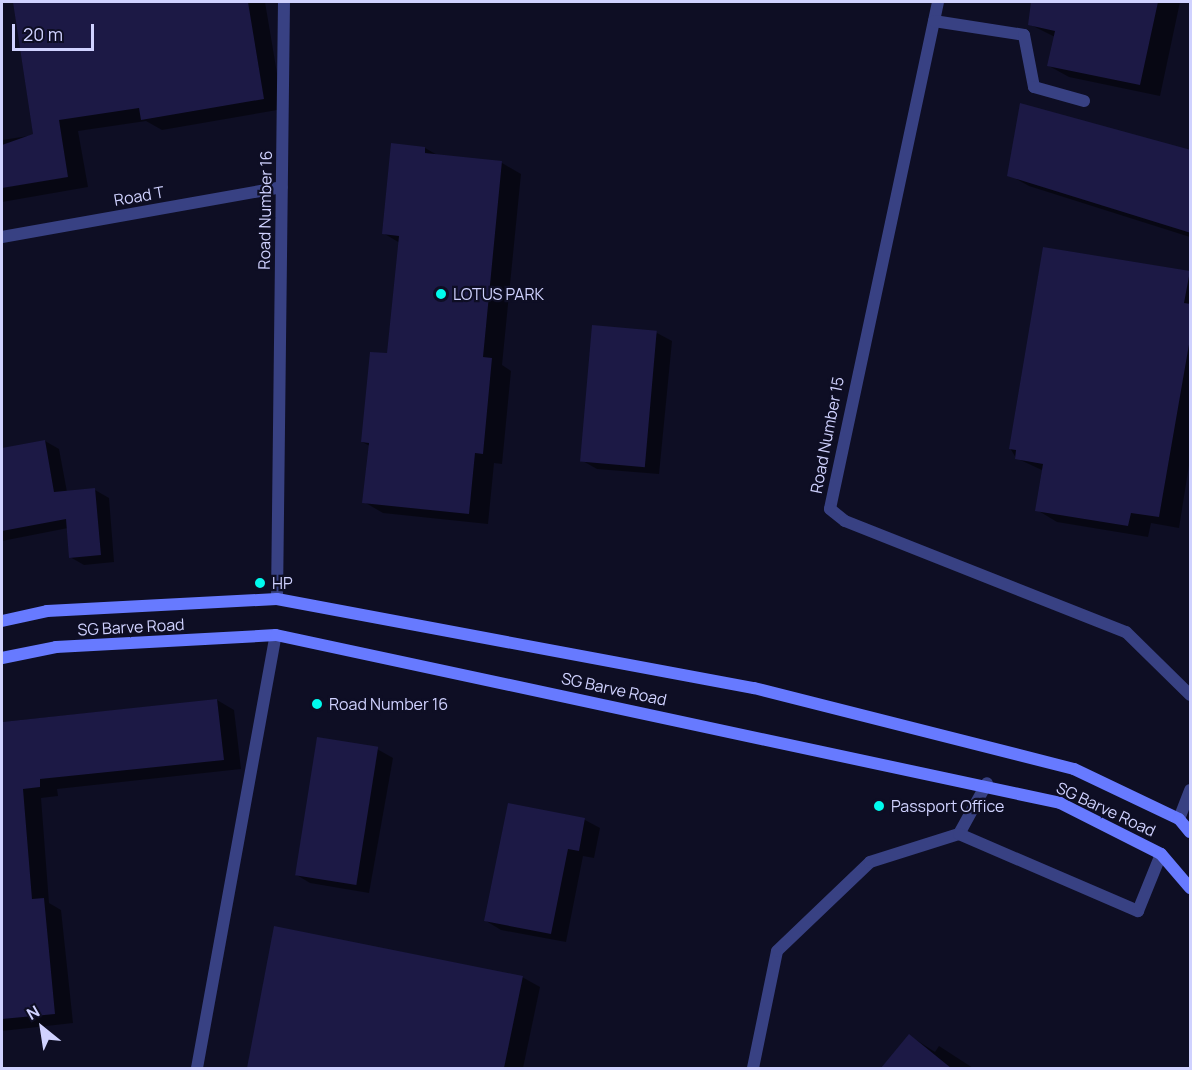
<!DOCTYPE html>
<html>
<head>
<meta charset="utf-8">
<style>
  body { margin:0 }
  #map { position:relative; width:1192px; height:1070px; overflow:hidden; background:#0e0e24; font-family:Manrope,sans-serif }
  div>[style] { position:absolute }
  .shadow>* { inset:0; background:#0007 }
  .building>* { inset:0; background:#1c1945; transform-origin:0 0 }
  .pedestrian>* { height:12px; margin:-6px; padding:0 6px; transform-origin:6px; border-radius:6px; background:#384183 }
  .minor>* { height:12px; margin:-6px; padding:0 6px; transform-origin:6px; border-radius:6px; background:#384183 }
  .tertiary>* { height:12px; margin:-6px; padding:0 6px; transform-origin:6px; border-radius:6px; background:#384183 }
  .secondary>* { height:12px; margin:-6px; padding:0 6px; transform-origin:6px; border-radius:6px; background:#677aff }
  .dots>* { width:16px; height:16px; translate:-50% -50%; box-sizing:border-box; border:3px solid #0e0e24; border-radius:50% }
  span { translate:-50% -50%; white-space:nowrap; text-align:center; line-height:1.15; -webkit-text-stroke:4.5px #0e0e24; paint-order:stroke }
  .street-label { font-size:16px; color:#d0d2ff }
  .poi-label { font-size:16px; color:#d0d2ff }
  .left { translate:0 -50%; text-align:left }
  .frame { position:absolute; inset:0; border:3px solid #d0d2ff; pointer-events:none }
  .north { position:absolute; left:12px; top:998px; width:60px; height:60px; -webkit-text-stroke:4px #0e0e24; paint-order:stroke; rotate:330deg; font-size:16px; font-weight:700; line-height:24px; text-align:center; color:#d0d2ff }
  .north::after { content:''; display:block; margin:auto; width:21px; height:27px; background:#d0d2ff; clip-path:polygon(50% 0,100% 100%,50% 72%,0 100%) }
  .scale { position:absolute; left:12px; top:24px; width:82px; height:27px; box-sizing:border-box; border:3px solid #d0d2ff; border-top:0; padding-left:8px; font-size:18px; line-height:21px; white-space:nowrap; color:#d0d2ff; -webkit-text-stroke:4px #0e0e24; paint-order:stroke }
</style>
</head>
<body>
<div id="map">
  <div class="shadow">
    <div style="clip-path:polygon(15px 2px,265px 2px,283px 109px,162px 130px,146px 121px,78px 131px,88px 187px,2px 202px,2px 140px,35px 135px)"></div>
    <div style="clip-path:polygon(1033px 2px,1180px 2px,1160px 96px,1069px 77px,1049px 66px,1055px 37px,1029px 24px)"></div>
    <div style="clip-path:polygon(425px 148px,439px 156px,502px 163px,521px 174px,502px 365px,511px 371px,502px 464px,494px 463px,488px 524px,383px 513px,364px 502px,370px 446px,362px 442px,388px 355px,400px 243px,383px 233px)"></div>
    <div style="clip-path:polygon(1190px 151px,1190px 237px,1029px 186px,1009px 175px)"></div>
    <div style="clip-path:polygon(1189px 272px,1190px 459px,1179px 528px,1151px 523px,1148px 537px,1057px 522px,1037px 510px,1044px 471px,1016px 458px,1010px 448px)"></div>
    <div style="clip-path:polygon(657px 333px,672px 341px,659px 474px,597px 469px,581px 460px)"></div>
    <div style="clip-path:polygon(45px 441px,59px 449px,67px 492px,95px 490px,109px 498px,114px 562px,84px 565px,70px 557px,68px 528px,2px 541px,2px 450px)"></div>
    <div style="clip-path:polygon(217px 700px,234px 710px,241px 769px,57px 789px,58px 796px,41px 798px,49px 903px,61px 910px,73px 1023px,2px 1031px,2px 722px)"></div>
    <div style="clip-path:polygon(377px 749px,393px 758px,369px 893px,310px 883px,295px 874px)"></div>
    <div style="clip-path:polygon(509px 805px,585px 820px,600px 828px,594px 858px,583px 856px,566px 942px,501px 930px,486px 921px)"></div>
    <div style="clip-path:polygon(275px 928px,522px 977px,540px 987px,523px 1068px,249px 1068px)"></div>
    <div style="clip-path:polygon(910px 1036px,935px 1052px,939px 1046px,973px 1068px,892px 1068px,887px 1064px)"></div>
  </div>
  <div class="building">
    <div style="clip-path:polygon(13px 2px,248px 2px,264px 99px,141px 120px,139px 108px,59px 120px,68px 177px,2px 188px,2px 145px,33px 134px)"></div>
    <div style="clip-path:polygon(1031px 2px,1158px 2px,1140px 85px,1047px 66px,1055px 31px,1028px 25px)"></div>
    <div style="clip-path:polygon(1020px 103px,1191px 150px,1191px 233px,1007px 176px)"></div>
    <div style="clip-path:polygon(391px 143px,425px 147px,425px 153px,502px 161px,483px 357px,492px 358px,483px 454px,475px 453px,469px 514px,362px 503px,369px 443px,361px 442px,370px 352px,387px 353px,399px 236px,382px 234px)"></div>
    <div style="clip-path:polygon(1043px 247px,1190px 271px,1184px 303px,1191px 304px,1191px 333px,1159px 517px,1131px 513px,1128px 526px,1035px 511px,1043px 464px,1015px 459px,1016px 450px,1009px 449px)"></div>
    <div style="left:592px;top:325px;width:65px;height:137px;rotate:5deg"></div>
    <div style="clip-path:polygon(45px 440px,54px 492px,95px 488px,101px 555px,69px 558px,66px 519px,2px 531px,2px 448px)"></div>
    <div style="clip-path:polygon(217px 699px,224px 760px,40px 779px,40px 787px,23px 789px,32px 899px,44px 898px,55px 1014px,2px 1019px,2px 722px)"></div>
    <div style="left:317px;top:737px;width:62px;height:140px;rotate:9deg"></div>
    <div style="clip-path:polygon(508px 803px,585px 818px,579px 851px,568px 849px,551px 934px,484px 921px)"></div>
    <div style="clip-path:polygon(274px 926px,523px 976px,504px 1068px,247px 1068px)"></div>
    <div style="clip-path:polygon(909px 1034px,951px 1068px,881px 1068px)"></div>
  </div>
  <div class="pedestrian">
    <div style="left:959px;top:834px;width:58px;rotate:-61.2deg"></div>
  </div>
  <div class="minor">
    <div style="left:938px;top:2px;width:518px;rotate:102.03deg"></div>
    <div style="left:830px;top:509px;width:19px;rotate:39deg"></div>
    <div style="left:845px;top:521px;width:302px;rotate:21.6deg"></div>
    <div style="left:1126px;top:632px;width:90px;rotate:44.5deg"></div>
    <div style="left:934px;top:21px;width:91px;rotate:8.8deg"></div>
    <div style="left:1024px;top:35px;width:53px;rotate:79.1deg"></div>
    <div style="left:1034px;top:87px;width:52px;rotate:15.6deg"></div>
    <div style="left:2px;top:237px;width:284px;rotate:-10.1deg"></div>
    <div style="left:1179px;top:819px;width:31px;rotate:-69deg"></div>
    <div style="left:197px;top:1068px;width:440px;rotate:-79.7deg"></div>
    <div style="left:753px;top:1068px;width:119px;rotate:-78.4deg"></div>
    <div style="left:777px;top:951px;width:129px;rotate:-43.7deg"></div>
    <div style="left:870px;top:862px;width:93px;rotate:-17.5deg"></div>
    <div style="left:959px;top:834px;width:195px;rotate:23.3deg"></div>
    <div style="left:1138px;top:911px;width:61px;rotate:-68deg"></div>
  </div>
  <div class="tertiary">
    <div style="left:277px;top:599px;width:597px;rotate:-89.33deg"></div>
  </div>
  <div class="secondary">
    <div style="left:2px;top:621px;width:46px;rotate:-12.5deg"></div>
    <div style="left:47px;top:611px;width:230px;rotate:-3deg"></div>
    <div style="left:277px;top:599px;width:485px;rotate:10.6deg"></div>
    <div style="left:754px;top:688px;width:330px;rotate:14.2deg"></div>
    <div style="left:1074px;top:769px;width:116px;rotate:25.5deg"></div>
    <div style="left:1179px;top:819px;width:17px;rotate:50deg"></div>
    <div style="left:2px;top:658px;width:55px;rotate:-11.5deg"></div>
    <div style="left:56px;top:647px;width:220px;rotate:-3.1deg"></div>
    <div style="left:276px;top:635px;width:802px;rotate:12.09deg"></div>
    <div style="left:1060px;top:803px;width:113px;rotate:26.8deg"></div>
    <div style="left:1161px;top:854px;width:45px;rotate:49.5deg"></div>
  </div>
  <div class="dots">
    <div style="left:441px;top:294px;background:#00fbee"></div>
    <div style="left:260px;top:583px;background:#00fbee"></div>
    <div style="left:317px;top:704px;background:#00fbee"></div>
    <div style="left:879px;top:806px;background:#00fbee"></div>
  </div>
  <div class="street-label">
    <span style="left:139px;top:196px;rotate:-10deg">Road T</span>
    <span style="left:265px;top:210px;rotate:-89deg">Road Number 16</span>
    <span style="left:827px;top:435px;rotate:-79deg">Road Number 15</span>
    <span style="left:131px;top:627px;rotate:-3deg">SG Barve Road</span>
    <span style="left:614px;top:689px;rotate:12deg">SG Barve Road</span>
    <span style="left:1106px;top:809px;rotate:25deg">SG Barve Road</span>
  </div>
  <div class="poi-label">
    <span class="left" style="left:453px;top:294px">LOTUS PARK</span>
    <span class="left" style="left:272px;top:583px">HP</span>
    <span class="left" style="left:329px;top:704px">Road Number 16</span>
    <span class="left" style="left:891px;top:806px">Passport Office</span>
  </div>
  <div class="frame"></div>
  <div class="north">N</div>
  <div class="scale">20 m</div>
</div>
</body>
</html>
